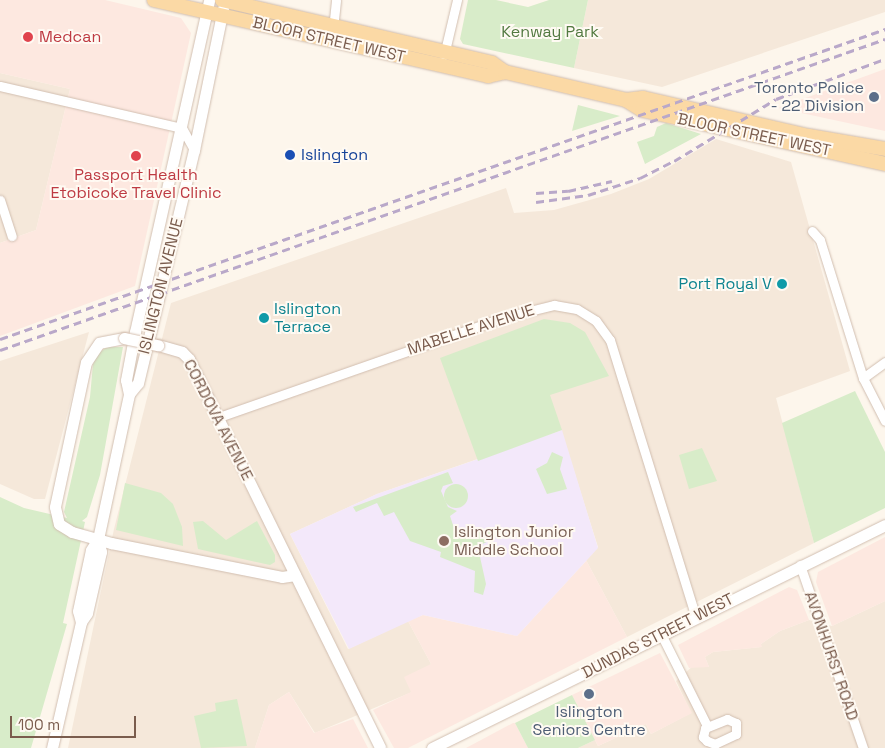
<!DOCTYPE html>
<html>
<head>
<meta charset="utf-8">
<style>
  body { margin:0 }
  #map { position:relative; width:885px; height:748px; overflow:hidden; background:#fdf6ec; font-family:"Space Grotesk",sans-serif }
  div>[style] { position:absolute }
  .residential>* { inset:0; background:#f5e8da }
  .commercial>* { inset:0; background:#fde8e0 }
  .education>* { inset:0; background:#f3e8fa }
  .green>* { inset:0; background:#d8ecc9 }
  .round { border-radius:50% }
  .roads { filter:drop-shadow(0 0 1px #d1beb0) drop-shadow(0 0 1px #d1beb0) }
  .street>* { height:9px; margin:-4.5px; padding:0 4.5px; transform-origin:4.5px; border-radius:4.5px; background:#fff }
  .secondary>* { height:11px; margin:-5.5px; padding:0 5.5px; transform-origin:5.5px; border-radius:5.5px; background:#fff }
  .primary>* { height:14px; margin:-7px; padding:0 7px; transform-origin:7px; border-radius:7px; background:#fbd9a5 }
  .rail>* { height:2.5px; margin-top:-1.25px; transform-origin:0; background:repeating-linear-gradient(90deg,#b9a8c9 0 8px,transparent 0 13px) }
  .bridges { filter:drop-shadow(0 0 1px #d6c0b0) drop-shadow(0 0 1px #d6c0b0) }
  .secondary-bridge>* { height:11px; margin:-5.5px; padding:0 5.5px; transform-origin:5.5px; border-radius:5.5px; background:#fff }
  .dots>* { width:14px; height:14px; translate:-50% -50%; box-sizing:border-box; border:2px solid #fffaf3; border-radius:50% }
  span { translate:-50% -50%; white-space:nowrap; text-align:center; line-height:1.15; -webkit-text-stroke:4px #fffaf3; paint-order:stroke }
  .park-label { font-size:16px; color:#537a41 }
  .health-label { font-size:16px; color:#be3a42 }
  .left { translate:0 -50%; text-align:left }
  .street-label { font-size:16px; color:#7a5c4d }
  .service-label { font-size:16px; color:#4e5e75 }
  .right { translate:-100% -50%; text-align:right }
  .transit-label { font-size:16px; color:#164399 }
  .culture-label { font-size:16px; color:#0d838f }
  .education-label { font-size:16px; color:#785e54 }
  .scale { position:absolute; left:10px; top:716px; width:126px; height:22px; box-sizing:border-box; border:2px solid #7a5c4d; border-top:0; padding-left:6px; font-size:15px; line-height:18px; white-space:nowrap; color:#7a5c4d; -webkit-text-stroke:4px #fffaf3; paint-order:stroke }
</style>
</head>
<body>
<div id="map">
  <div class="residential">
    <div style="clip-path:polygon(588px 0,885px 0,885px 12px,662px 87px,574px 68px)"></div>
    <div style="clip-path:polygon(0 73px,70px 89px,36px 230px,0 243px)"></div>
    <div style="clip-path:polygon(716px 139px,791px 162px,850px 371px,776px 398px,814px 543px,627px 637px,586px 560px,598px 547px,561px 430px,377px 494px,290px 534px,348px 649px,408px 621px,431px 664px,412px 692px,315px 733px,289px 692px,269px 705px,255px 748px,68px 748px,114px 529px,171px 303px,506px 188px,514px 213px,554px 210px,611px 194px,649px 179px)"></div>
    <div style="clip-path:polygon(89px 332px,45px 499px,34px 499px,0 484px,0 361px)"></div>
    <div style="clip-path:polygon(885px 601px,885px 748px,578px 748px,595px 740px,598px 746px,646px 724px,651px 734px,691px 713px,676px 681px,694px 665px,709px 667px,705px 657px,713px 652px,761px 647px,761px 644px,780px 631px,809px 620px,832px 626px)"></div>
  </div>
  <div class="commercial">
    <div style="clip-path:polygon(0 0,105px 0,181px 18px,191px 33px,135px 286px,0 336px,0 243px,36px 230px,70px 89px,0 73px)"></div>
    <div style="clip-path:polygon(885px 69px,885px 131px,778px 108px)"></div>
    <div style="clip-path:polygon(885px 537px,885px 601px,832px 626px,816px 582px,818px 572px)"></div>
    <div style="clip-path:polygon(598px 548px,586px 560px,627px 637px,408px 748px,394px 748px,373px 710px,411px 692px,404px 677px,431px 664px,408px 621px,423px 615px,517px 636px)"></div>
    <div style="clip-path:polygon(789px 587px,797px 590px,809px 620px,780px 631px,761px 644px,762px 647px,713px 652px,705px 657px,709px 667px,689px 668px,678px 645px)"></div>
    <div style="clip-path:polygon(660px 653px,692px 713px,651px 734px,646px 724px,598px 746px,572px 695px)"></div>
    <div style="clip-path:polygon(289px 692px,314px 733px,353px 719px,368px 748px,255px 748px,269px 705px)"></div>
    <div style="clip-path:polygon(515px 723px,528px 748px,466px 748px,513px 723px)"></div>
  </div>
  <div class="education">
    <div style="clip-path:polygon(562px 430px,598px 548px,517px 636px,423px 615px,349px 649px,290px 534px,377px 494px)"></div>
  </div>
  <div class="green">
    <div style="clip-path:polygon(468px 0,496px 0,528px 7px,549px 0,588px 0,574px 68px,463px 44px,460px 39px)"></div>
    <div style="clip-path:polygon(578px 105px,620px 116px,572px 131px)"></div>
    <div style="clip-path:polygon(666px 123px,701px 134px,645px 164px,637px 142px,654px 136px,657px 127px)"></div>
    <div style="clip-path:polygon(544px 319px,570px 323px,585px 332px,609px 376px,550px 395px,562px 430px,478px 461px,440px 358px)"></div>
    <div style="clip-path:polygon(107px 347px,123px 347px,100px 475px,87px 517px,82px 521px,85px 522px,63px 623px,67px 624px,31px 748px,0 748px,0 497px,24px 508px,67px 518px,64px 512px,90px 397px,93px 364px,97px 354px)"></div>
    <div style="clip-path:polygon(855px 391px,885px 452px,885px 508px,814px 543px,782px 423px)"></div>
    <div style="clip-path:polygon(702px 448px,717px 481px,689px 489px,679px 455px)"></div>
    <div style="clip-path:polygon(552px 452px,563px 457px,560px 469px,567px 489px,547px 494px,536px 469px,547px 463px)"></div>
    <div style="clip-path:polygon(448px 472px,453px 483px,443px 486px,441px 491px,448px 507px,457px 511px,450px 516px,457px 537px,493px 527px,495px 538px,474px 548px,477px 557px,480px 557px,486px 584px,483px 595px,474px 592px,475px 571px,440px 557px,441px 552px,410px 541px,394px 512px,384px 516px,377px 503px,356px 512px,353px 507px)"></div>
    <div style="clip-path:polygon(125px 483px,161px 493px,173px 504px,182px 527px,183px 546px,116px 530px)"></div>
    <div class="round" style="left:444px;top:484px;width:24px;height:24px"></div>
    <div style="clip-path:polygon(203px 521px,226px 540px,257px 521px,275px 555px,275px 562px,270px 565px,198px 549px,193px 522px)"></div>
    <div style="clip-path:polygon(572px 695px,595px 740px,578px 748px,528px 748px,515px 723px)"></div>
    <div style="clip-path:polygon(237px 699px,247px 746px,201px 748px,194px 716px,216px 711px,215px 703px)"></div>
  </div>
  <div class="roads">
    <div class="street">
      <div style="left:333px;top:29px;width:29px;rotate:-84deg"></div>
      <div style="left:444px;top:55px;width:57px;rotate:-76.7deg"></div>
      <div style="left:0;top:86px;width:187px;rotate:13deg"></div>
      <div style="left:182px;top:128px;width:25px;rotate:61deg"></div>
      <div style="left:0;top:200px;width:38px;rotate:72deg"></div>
      <div style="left:812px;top:231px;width:12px;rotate:48deg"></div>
      <div style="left:820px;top:240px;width:145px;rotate:72.7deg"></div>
      <div style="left:863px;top:378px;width:48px;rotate:62.9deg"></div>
      <div style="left:863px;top:378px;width:27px;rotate:-36deg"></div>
      <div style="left:219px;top:417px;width:299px;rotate:-19.3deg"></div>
      <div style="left:501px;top:318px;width:55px;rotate:-13.8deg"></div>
      <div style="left:554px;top:305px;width:23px;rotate:10deg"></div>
      <div style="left:577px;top:309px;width:22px;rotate:32deg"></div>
      <div style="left:596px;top:321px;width:24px;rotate:54deg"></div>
      <div style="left:610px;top:340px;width:290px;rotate:72.8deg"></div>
      <div style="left:800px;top:565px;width:194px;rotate:71deg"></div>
      <div style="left:662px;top:636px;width:101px;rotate:63.4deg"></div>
      <div style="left:727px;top:719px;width:10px;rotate:24deg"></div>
      <div style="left:736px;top:723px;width:11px;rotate:90deg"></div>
      <div style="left:736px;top:734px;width:23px;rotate:155deg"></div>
      <div style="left:715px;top:744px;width:9px;rotate:-159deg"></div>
      <div style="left:707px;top:741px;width:6px;rotate:-135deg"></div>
      <div style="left:703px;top:737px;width:9px;rotate:-77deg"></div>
      <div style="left:705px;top:728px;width:24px;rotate:-22deg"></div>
    </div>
    <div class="secondary">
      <div style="left:124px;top:338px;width:25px;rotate:169deg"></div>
      <div style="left:99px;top:343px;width:23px;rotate:124deg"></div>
      <div style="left:86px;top:362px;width:148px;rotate:102.1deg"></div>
      <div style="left:55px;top:507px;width:17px;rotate:77deg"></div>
      <div style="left:59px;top:524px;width:15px;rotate:32deg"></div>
      <div style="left:72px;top:532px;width:41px;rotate:15.8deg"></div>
      <div style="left:111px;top:543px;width:174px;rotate:11.2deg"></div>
      <div style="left:282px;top:577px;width:13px;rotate:-9deg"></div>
      <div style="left:158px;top:345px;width:25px;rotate:16deg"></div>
      <div style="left:182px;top:352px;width:10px;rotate:45deg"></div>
      <div style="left:189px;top:359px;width:433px;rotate:63.8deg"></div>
      <div style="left:129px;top:394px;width:14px;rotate:-102deg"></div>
      <div style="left:126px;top:380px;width:49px;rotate:-79.4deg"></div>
      <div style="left:135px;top:332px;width:340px;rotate:-77.4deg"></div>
      <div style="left:81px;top:622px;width:11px;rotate:-105deg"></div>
      <div style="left:78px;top:611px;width:62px;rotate:-78deg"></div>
      <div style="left:91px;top:550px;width:13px;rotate:-58deg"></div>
      <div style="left:98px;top:539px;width:148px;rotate:-77.9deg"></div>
      <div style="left:129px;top:394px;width:14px;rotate:-51deg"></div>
      <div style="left:138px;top:383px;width:240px;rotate:-76.5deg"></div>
      <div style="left:194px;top:150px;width:144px;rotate:-78.4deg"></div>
      <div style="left:52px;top:748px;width:129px;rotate:-77deg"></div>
      <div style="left:81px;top:622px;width:11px;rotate:-56deg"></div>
      <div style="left:87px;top:613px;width:63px;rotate:-77.1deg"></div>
      <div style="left:101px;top:552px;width:13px;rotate:-103deg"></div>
      <div style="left:432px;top:748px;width:505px;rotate:-26.21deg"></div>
    </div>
    <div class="primary">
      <div style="left:154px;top:0;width:343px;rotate:12.8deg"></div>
      <div style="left:488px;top:76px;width:17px;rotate:-13deg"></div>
      <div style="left:222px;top:0;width:277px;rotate:13.1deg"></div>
      <div style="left:492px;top:63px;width:16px;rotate:35deg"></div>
      <div style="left:505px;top:72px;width:124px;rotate:13deg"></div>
      <div style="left:626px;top:100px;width:19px;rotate:32deg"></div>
      <div style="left:642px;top:110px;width:249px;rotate:12.5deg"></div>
      <div style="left:626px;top:100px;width:17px;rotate:-7deg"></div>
      <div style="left:643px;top:98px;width:170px;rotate:12.9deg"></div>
      <div style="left:809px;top:136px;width:77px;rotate:9.7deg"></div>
    </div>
  </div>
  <div class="rail">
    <div style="left:536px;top:193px;width:32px;rotate:-4deg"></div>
    <div style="left:568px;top:191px;width:45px;rotate:-12.8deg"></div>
    <div style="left:536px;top:202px;width:52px;rotate:-7.7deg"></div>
    <div style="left:588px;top:195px;width:55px;rotate:-18.1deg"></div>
    <div style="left:640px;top:178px;width:38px;rotate:-27deg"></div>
    <div style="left:674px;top:161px;width:119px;rotate:-31.3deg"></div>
    <div style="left:776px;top:99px;width:116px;rotate:-20.2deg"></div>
    <div style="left:0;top:339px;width:938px;rotate:-19.3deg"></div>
    <div style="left:0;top:350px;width:938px;rotate:-19.36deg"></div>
  </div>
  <div class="bridges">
    <div class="secondary-bridge">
      <div style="left:124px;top:338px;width:35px;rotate:12deg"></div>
    </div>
  </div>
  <div class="dots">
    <div style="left:28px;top:37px;background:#e0444e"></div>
    <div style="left:874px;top:97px;background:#5c6f8a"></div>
    <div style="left:290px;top:155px;background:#1a4fb4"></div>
    <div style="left:136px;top:156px;background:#e0444e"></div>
    <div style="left:782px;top:284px;background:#0f9aa8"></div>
    <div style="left:264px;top:318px;background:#0f9aa8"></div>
    <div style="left:444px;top:541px;background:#8d6e63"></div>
    <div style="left:589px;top:694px;background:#5c6f8a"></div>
  </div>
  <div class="park-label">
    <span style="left:550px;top:32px">Kenway Park</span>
  </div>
  <div class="health-label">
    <span class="left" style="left:39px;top:37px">Medcan</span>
    <span style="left:136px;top:184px">Passport Health<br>Etobicoke Travel Clinic</span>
  </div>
  <div class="street-label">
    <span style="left:329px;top:40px;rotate:13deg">BLOOR STREET WEST</span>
    <span style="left:754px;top:135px;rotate:12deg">BLOOR STREET WEST</span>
    <span style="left:161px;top:286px;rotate:-76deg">ISLINGTON AVENUE</span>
    <span style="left:471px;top:330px;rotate:-18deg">MABELLE AVENUE</span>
    <span style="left:218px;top:420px;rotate:63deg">CORDOVA AVENUE</span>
    <span style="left:658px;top:636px;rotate:-27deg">DUNDAS STREET WEST</span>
    <span style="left:831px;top:656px;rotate:71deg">AVONHURST ROAD</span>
  </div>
  <div class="service-label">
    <span class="right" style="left:864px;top:97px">Toronto Police<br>- 22 Division</span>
    <span style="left:589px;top:721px">Islington<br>Seniors Centre</span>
  </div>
  <div class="transit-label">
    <span class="left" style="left:301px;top:155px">Islington</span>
  </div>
  <div class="culture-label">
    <span class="right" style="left:772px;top:284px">Port Royal V</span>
    <span class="left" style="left:274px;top:318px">Islington<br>Terrace</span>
  </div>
  <div class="education-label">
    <span class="left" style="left:454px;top:541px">Islington Junior<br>Middle School</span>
  </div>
  <div class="scale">100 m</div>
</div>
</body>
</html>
